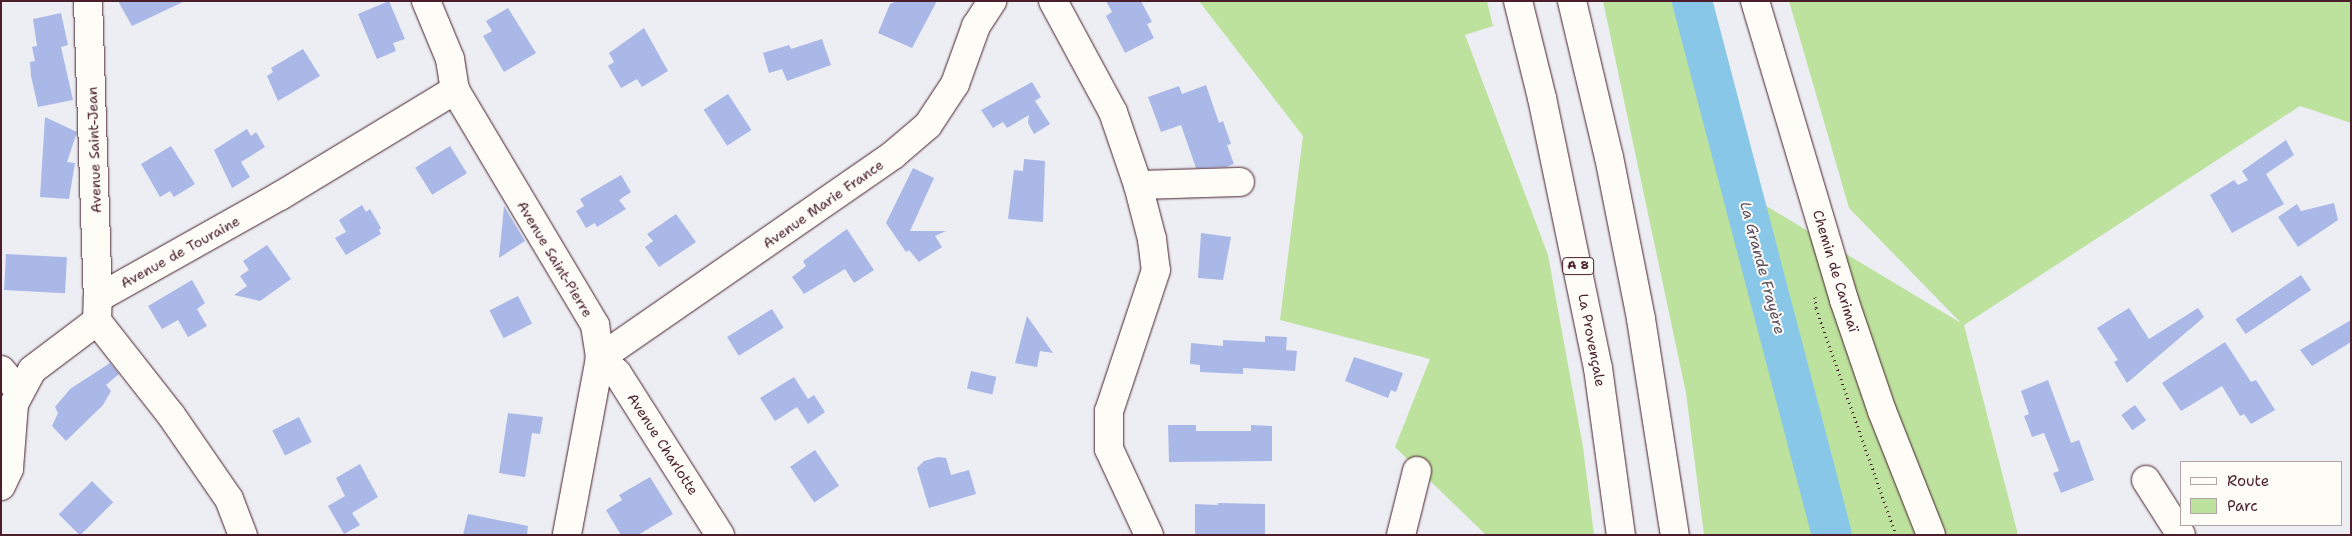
<!DOCTYPE html>
<html>
<head>
<meta charset="utf-8">
<style>
  body { margin:0 }
  #map { position:relative; width:2352px; height:536px; overflow:hidden; background:#eceef4; font-family:"Shantell Sans",sans-serif }
  div>[style] { position:absolute }
  .green>* { inset:0; background:#bce29d }
  .river>* { height:40px; margin:-20px; padding:0 20px; transform-origin:20px; border-radius:20px; background:#88c7e8 }
  .building>* { inset:0; background:#aab8e8; transform-origin:0 0 }
  .path>* { height:3px; margin-top:-1.5px; transform-origin:0; background:repeating-linear-gradient(90deg,#4a1f2b 0 1px,transparent 0 5px) }
  .roads { filter:drop-shadow(0 0 1px #4a1f2b) drop-shadow(0 0 1px #4a1f2b) }
  .minor>* { height:28px; margin:-14px; padding:0 14px; transform-origin:14px; border-radius:14px; background:#fdfcf7 }
  .highway>* { height:28px; margin:-14px; padding:0 14px; transform-origin:14px; border-radius:14px; background:#fdfcf7 }
  span { translate:-50% -50%; white-space:nowrap; text-align:center; line-height:1.15; -webkit-text-stroke:4px #fdfcf7; paint-order:stroke }
  .shield-label span { padding:1px 4px; background:#fdfcf7; border:1px solid; border-radius:4px; -webkit-text-stroke-width:0 }
  .shield-label { font-size:12px; color:#4a1f2b; font-weight:700 }
  .street-label { font-size:14px; color:#4a1f2b }
  .water-label { font-size:15px; color:#5d5164; font-style:italic }
  .frame { position:absolute; inset:0; border:2px solid #4a1f2b; pointer-events:none }
  .legend { position:absolute; left:2180px; top:461px; width:162px; height:65px; box-sizing:border-box; background:#fdfcf7; border:1px solid #b5a4a5; margin:0; padding:6px 9px; list-style:none; font-size:15px; color:#4a1f2b }
  .legend li { display:flex; align-items:center; gap:10px; height:25px }
  .legend b { width:25px; border:1px solid #b5a4a5 }
</style>
</head>
<body>
<div id="map">
  <div class="green">
    <div style="clip-path:polygon(1199px 1px,1487px 1px,1493px 26px,1465px 35px,1548px 255px,1583px 447px,1594px 535px,1486px 535px,1395px 447px,1430px 359px,1280px 320px,1303px 136px)"></div>
    <div style="clip-path:polygon(1603px 1px,1679px 1px,1728px 183px,1961px 323px,1849px 208px,1789px 1px,2351px 1px,2351px 123px,2300px 106px,1964px 325px,2018px 535px,1704px 535px,1686px 393px)"></div>
  </div>
  <div class="river">
    <div style="left:1692px;top:1px;width:552px;rotate:75.31deg"></div>
  </div>
  <div class="building">
    <div style="clip-path:polygon(118px 1px,185px 1px,132px 26px)"></div>
    <div style="clip-path:polygon(389px 1px,405px 39px,393px 43px,396px 51px,377px 59px,358px 14px)"></div>
    <div style="clip-path:polygon(897px 1px,937px 1px,912px 48px,878px 33px,890px 4px)"></div>
    <div style="clip-path:polygon(1106px 1px,1141px 1px,1152px 22px,1147px 24px,1154px 38px,1125px 53px,1106px 16px,1112px 12px)"></div>
    <div style="clip-path:polygon(508px 8px,536px 53px,504px 72px,483px 36px,492px 31px,486px 21px)"></div>
    <div style="clip-path:polygon(61px 13px,68px 45px,61px 47px,73px 100px,38px 107px,31px 76px,30px 62px,35px 61px,32px 47px,37px 46px,33px 19px)"></div>
    <div style="clip-path:polygon(644px 28px,668px 71px,642px 87px,637px 79px,621px 88px,608px 66px,614px 62px,609px 53px)"></div>
    <div style="clip-path:polygon(822px 39px,831px 65px,787px 81px,782px 69px,769px 73px,763px 53px,789px 45px,791px 49px)"></div>
    <div style="clip-path:polygon(303px 49px,320px 76px,278px 101px,267px 76px,273px 72px,271px 68px)"></div>
    <div style="clip-path:polygon(1032px 82px,1041px 97px,1035px 101px,1050px 124px,1034px 134px,1028px 123px,1029px 115px,1007px 128px,1003px 122px,993px 128px,981px 110px)"></div>
    <div style="clip-path:polygon(1206px 85px,1219px 123px,1223px 121px,1231px 144px,1227px 145px,1234px 164px,1226px 167px,1196px 168px,1181px 125px,1161px 132px,1148px 97px,1179px 86px,1182px 94px)"></div>
    <div style="left:728px;top:94px;width:43px;height:29px;rotate:57deg"></div>
    <div style="clip-path:polygon(45px 117px,77px 132px,67px 162px,75px 163px,69px 199px,40px 197px)"></div>
    <div style="clip-path:polygon(247px 129px,251px 136px,256px 132px,265px 147px,241px 162px,250px 177px,232px 188px,214px 150px)"></div>
    <div style="clip-path:polygon(2286px 140px,2294px 155px,2266px 174px,2284px 204px,2232px 233px,2210px 195px,2234px 180px,2238px 185px,2248px 180px,2242px 171px)"></div>
    <div style="clip-path:polygon(171px 146px,195px 184px,174px 197px,170px 191px,160px 197px,141px 164px)"></div>
    <div style="left:450px;top:146px;width:32px;height:41px;rotate:58deg"></div>
    <div style="clip-path:polygon(1024px 159px,1045px 161px,1043px 222px,1008px 219px,1014px 170px,1023px 171px)"></div>
    <div style="clip-path:polygon(913px 168px,934px 178px,910px 231px,946px 231px,935px 236px,942px 247px,919px 262px,909px 250px,906px 252px,886px 223px)"></div>
    <div style="clip-path:polygon(621px 175px,631px 192px,619px 200px,626px 209px,597px 227px,595px 223px,586px 228px,576px 211px,584px 206px,580px 199px)"></div>
    <div style="clip-path:polygon(2334px 203px,2338px 220px,2298px 247px,2278px 217px,2297px 204px,2301px 211px)"></div>
    <div style="clip-path:polygon(362px 205px,366px 212px,370px 209px,381px 228px,379px 230px,381px 234px,346px 255px,335px 238px,346px 232px,339px 220px)"></div>
    <div style="clip-path:polygon(504px 206px,525px 241px,499px 258px)"></div>
    <div style="clip-path:polygon(676px 214px,696px 242px,659px 267px,645px 247px,653px 241px,647px 234px)"></div>
    <div style="clip-path:polygon(847px 229px,874px 270px,854px 283px,845px 269px,804px 294px,792px 277px,806px 266px,803px 261px)"></div>
    <div style="clip-path:polygon(1201px 233px,1231px 237px,1223px 280px,1198px 278px)"></div>
    <div style="clip-path:polygon(267px 245px,291px 279px,260px 301px,234px 295px,247px 286px,240px 276px,249px 270px,243px 261px)"></div>
    <div style="left:6px;top:254px;width:61px;height:36px;rotate:3deg"></div>
    <div style="left:2301px;top:275px;width:18px;height:79px;rotate:56deg"></div>
    <div style="clip-path:polygon(192px 280px,205px 303px,197px 309px,207px 326px,188px 337px,178px 320px,162px 329px,148px 306px)"></div>
    <div style="left:518px;top:296px;width:31px;height:32px;rotate:63deg"></div>
    <div style="clip-path:polygon(2129px 308px,2149px 339px,2198px 308px,2204px 317px,2127px 383px,2114px 362px,2118px 360px,2097px 328px)"></div>
    <div style="left:772px;top:309px;width:22px;height:53px;rotate:58deg"></div>
    <div style="clip-path:polygon(1027px 316px,1053px 353px,1040px 351px,1037px 367px,1015px 363px)"></div>
    <div style="clip-path:polygon(2351px 320px,2351px 342px,2312px 366px,2300px 350px)"></div>
    <div style="clip-path:polygon(1265px 336px,1287px 337px,1286px 350px,1297px 351px,1295px 371px,1243px 368px,1243px 374px,1200px 372px,1200px 365px,1190px 364px,1191px 343px,1223px 346px,1223px 340px,1265px 342px)"></div>
    <div style="clip-path:polygon(2225px 342px,2251px 382px,2256px 380px,2275px 410px,2251px 424px,2244px 414px,2240px 416px,2222px 386px,2181px 411px,2162px 383px)"></div>
    <div style="clip-path:polygon(1354px 357px,1403px 373px,1396px 392px,1391px 390px,1388px 398px,1345px 381px)"></div>
    <div style="clip-path:polygon(110px 363px,119px 374px,106px 385px,111px 391px,103px 405px,66px 441px,52px 426px,58px 413px,55px 407px,70px 389px)"></div>
    <div style="left:971px;top:371px;width:26px;height:18px;rotate:13deg"></div>
    <div style="clip-path:polygon(794px 377px,808px 399px,814px 395px,825px 412px,808px 424px,797px 407px,775px 421px,760px 398px)"></div>
    <div style="clip-path:polygon(2048px 380px,2071px 443px,2079px 440px,2094px 480px,2061px 493px,2053px 473px,2059px 471px,2044px 433px,2032px 437px,2024px 416px,2029px 414px,2021px 391px)"></div>
    <div style="left:2135px;top:405px;width:19px;height:17px;rotate:54deg"></div>
    <div style="clip-path:polygon(508px 413px,543px 417px,540px 434px,532px 433px,525px 477px,499px 473px)"></div>
    <div style="left:299px;top:417px;width:28px;height:30px;rotate:63deg"></div>
    <div style="clip-path:polygon(1168px 425px,1196px 425px,1196px 431px,1251px 431px,1251px 425px,1272px 426px,1272px 461px,1169px 462px)"></div>
    <div style="left:815px;top:450px;width:43px;height:30px;rotate:56deg"></div>
    <div style="clip-path:polygon(938px 457px,946px 458px,951px 475px,969px 470px,976px 494px,929px 508px,917px 468px,924px 461px)"></div>
    <div style="clip-path:polygon(360px 464px,378px 497px,352px 513px,360px 525px,344px 534px,328px 506px,345px 496px,336px 478px)"></div>
    <div style="clip-path:polygon(650px 477px,673px 514px,638px 535px,621px 535px,606px 510px,622px 500px,619px 495px)"></div>
    <div style="left:92px;top:481px;width:30px;height:47px;rotate:45deg"></div>
    <div style="clip-path:polygon(1218px 503px,1265px 504px,1265px 535px,1195px 535px,1195px 504px,1218px 505px)"></div>
    <div style="clip-path:polygon(468px 514px,528px 526px,527px 535px,463px 535px)"></div>
  </div>
  <div class="path">
    <div style="left:1815px;top:297px;width:11px;rotate:85deg"></div>
    <div style="left:1816px;top:308px;width:241px;rotate:70.6deg"></div>
  </div>
  <div class="roads">
    <div class="minor">
      <div style="left:88px;top:1px;width:297px;rotate:88.1deg"></div>
      <div style="left:426px;top:1px;width:63px;rotate:67.5deg"></div>
      <div style="left:450px;top:59px;width:31px;rotate:81deg"></div>
      <div style="left:455px;top:90px;width:274px;rotate:59.2deg"></div>
      <div style="left:595px;top:325px;width:33px;rotate:81deg"></div>
      <div style="left:600px;top:358px;width:180px;rotate:100.6deg"></div>
      <div style="left:1053px;top:1px;width:126px;rotate:61.6deg"></div>
      <div style="left:1113px;top:112px;width:77px;rotate:71.1deg"></div>
      <div style="left:1138px;top:185px;width:56px;rotate:75.5deg"></div>
      <div style="left:1152px;top:239px;width:31px;rotate:83deg"></div>
      <div style="left:1156px;top:270px;width:149px;rotate:108.4deg"></div>
      <div style="left:1109px;top:411px;width:38px;rotate:90deg"></div>
      <div style="left:1109px;top:449px;width:95px;rotate:65.1deg"></div>
      <div style="left:1755px;top:1px;width:312px;rotate:73.4deg"></div>
      <div style="left:1844px;top:300px;width:117px;rotate:71.1deg"></div>
      <div style="left:1882px;top:411px;width:133px;rotate:68.4deg"></div>
      <div style="left:1138px;top:185px;width:102px;rotate:-1.7deg"></div>
      <div style="left:97px;top:321px;width:120px;rotate:51.8deg"></div>
      <div style="left:171px;top:415px;width:102px;rotate:55.4deg"></div>
      <div style="left:229px;top:499px;width:39px;rotate:69deg"></div>
      <div style="left:1px;top:370px;width:29px;rotate:49deg"></div>
      <div style="left:2146px;top:480px;width:65px;rotate:57.5deg"></div>
      <div style="left:1px;top:486px;width:19px;rotate:-65deg"></div>
      <div style="left:9px;top:469px;width:65px;rotate:-85.6deg"></div>
      <div style="left:14px;top:404px;width:38px;rotate:-62deg"></div>
      <div style="left:32px;top:370px;width:81px;rotate:-37deg"></div>
      <div style="left:97px;top:321px;width:23px;rotate:-88deg"></div>
      <div style="left:98px;top:298px;width:209px;rotate:-29.3deg"></div>
      <div style="left:280px;top:196px;width:205px;rotate:-31.2deg"></div>
      <div style="left:720px;top:535px;width:192px;rotate:-122.4deg"></div>
      <div style="left:617px;top:373px;width:23px;rotate:-139deg"></div>
      <div style="left:600px;top:358px;width:356px;rotate:-34.7deg"></div>
      <div style="left:893px;top:155px;width:46px;rotate:-40.6deg"></div>
      <div style="left:928px;top:125px;width:49px;rotate:-56.6deg"></div>
      <div style="left:955px;top:84px;width:62px;rotate:-70.1deg"></div>
      <div style="left:976px;top:26px;width:30px;rotate:-57deg"></div>
      <div style="left:1401px;top:535px;width:66px;rotate:-76deg"></div>
    </div>
    <div class="highway">
      <div style="left:1518px;top:1px;width:100px;rotate:76.1deg"></div>
      <div style="left:1542px;top:98px;width:276px;rotate:78.3deg"></div>
      <div style="left:1598px;top:368px;width:169px;rotate:82.2deg"></div>
      <div style="left:1572px;top:1px;width:160px;rotate:76.7deg"></div>
      <div style="left:1609px;top:157px;width:165px;rotate:78.8deg"></div>
      <div style="left:1641px;top:319px;width:219px;rotate:81.1deg"></div>
    </div>
  </div>
  <div class="shield-label">
    <span style="left:1578px;top:266px">A 8</span>
  </div>
  <div class="street-label">
    <span style="left:94px;top:150px;rotate:-92deg">Avenue Saint-Jean</span>
    <span style="left:823px;top:204px;rotate:-35deg">Avenue Marie France</span>
    <span style="left:180px;top:252px;rotate:-29deg">Avenue de Touraine</span>
    <span style="left:555px;top:259px;rotate:59deg">Avenue Saint-Pierre</span>
    <span style="left:1836px;top:271px;rotate:73deg">Chemin de Carimaï</span>
    <span style="left:1592px;top:340px;rotate:79deg">La Provençale</span>
    <span style="left:663px;top:444px;rotate:57deg">Avenue Charlotte</span>
  </div>
  <div class="water-label">
    <span style="left:1762px;top:268px;rotate:75deg">La Grande Frayère</span>
  </div>
  <div class="frame"></div>
  <ul class="legend">
  <li><b style="height:6px;background:#fdfcf7"></b>Route</li>
  <li><b style="height:14px;background:#bce29d"></b>Parc</li>
  </ul>
</div>
</body>
</html>
